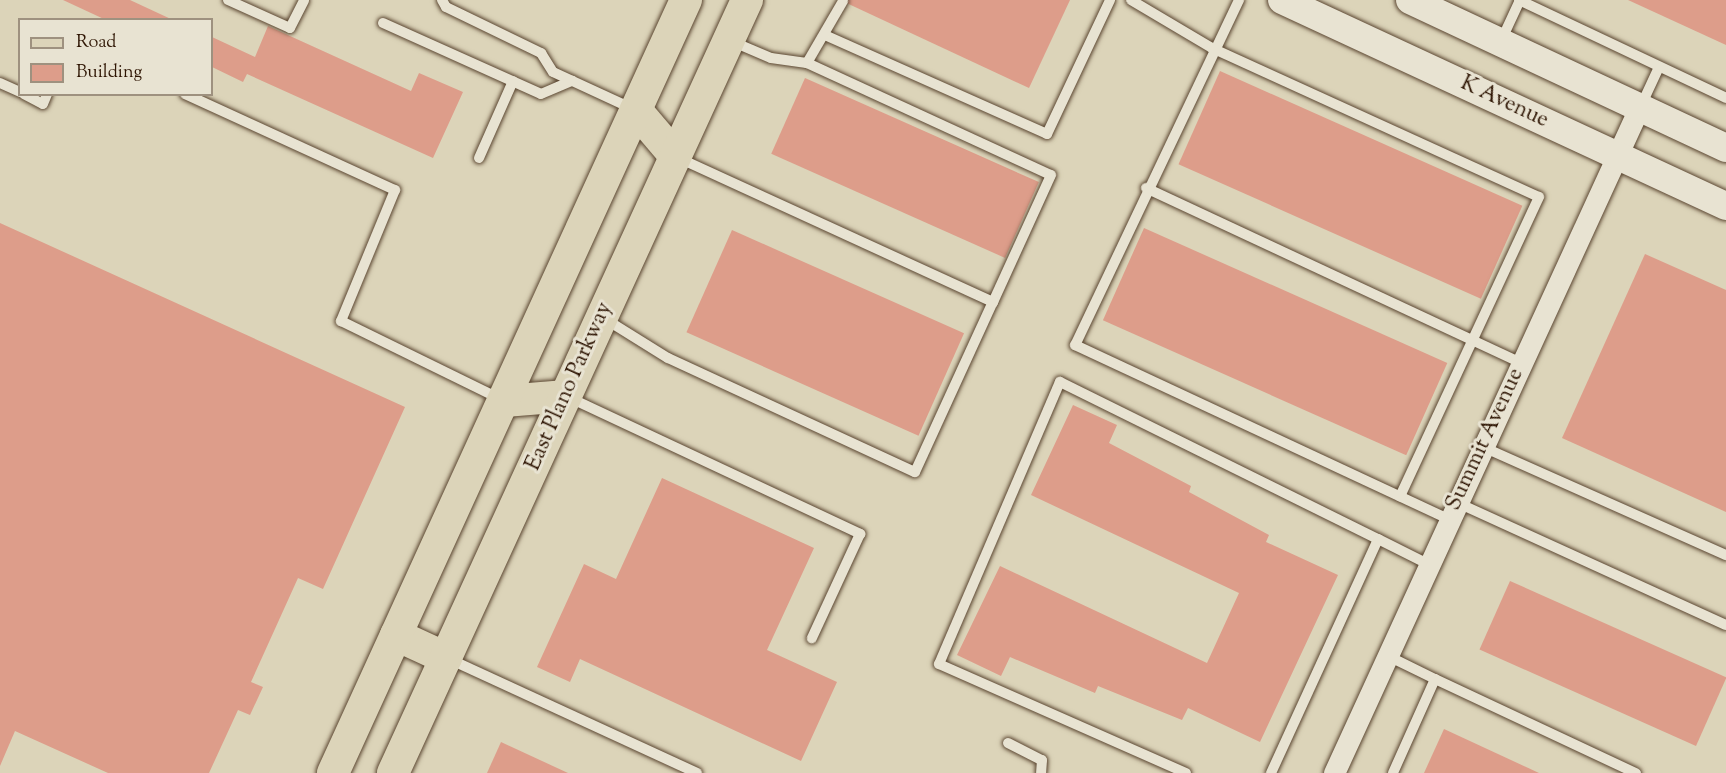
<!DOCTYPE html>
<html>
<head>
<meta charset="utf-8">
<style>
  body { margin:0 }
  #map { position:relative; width:1726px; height:773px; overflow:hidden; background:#dcd4b9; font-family:"Sorts Mill Goudy",serif }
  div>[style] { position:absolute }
  .building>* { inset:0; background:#dd9d8a; transform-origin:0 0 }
  .roads { filter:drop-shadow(0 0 2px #5a4530) drop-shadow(0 0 2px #5a4530) }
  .lane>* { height:10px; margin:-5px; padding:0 5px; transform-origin:5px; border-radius:5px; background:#e8e3d2 }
  .street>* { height:21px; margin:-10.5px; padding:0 10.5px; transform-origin:10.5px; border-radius:10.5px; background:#e8e3d2 }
  .secondary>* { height:28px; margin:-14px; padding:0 14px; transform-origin:14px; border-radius:14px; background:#e8e3d2 }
  .primary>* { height:32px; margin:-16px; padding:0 16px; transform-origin:16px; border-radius:16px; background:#dcd4b9 }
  span { translate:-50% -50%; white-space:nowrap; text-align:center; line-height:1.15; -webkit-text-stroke:6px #e8e3d2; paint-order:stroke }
  .street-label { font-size:22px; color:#2e1503 }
  .legend { position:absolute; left:18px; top:18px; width:195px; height:78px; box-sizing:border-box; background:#e8e3d2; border:2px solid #9e917f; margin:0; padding:8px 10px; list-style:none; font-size:18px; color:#2e1503 }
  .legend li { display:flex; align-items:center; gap:12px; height:30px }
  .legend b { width:30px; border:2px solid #9e917f }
</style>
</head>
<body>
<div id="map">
  <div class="building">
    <div style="clip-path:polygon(63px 0,130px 0,173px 20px,106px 20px)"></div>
    <div style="clip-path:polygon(840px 0,1070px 0,1029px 88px)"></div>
    <div style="clip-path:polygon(1628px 0,1726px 0,1726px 45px)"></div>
    <div style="clip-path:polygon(268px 26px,411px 91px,419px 73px,463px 92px,433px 158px,247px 74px,243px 82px,212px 67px,212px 37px,255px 57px)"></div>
    <div style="left:1220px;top:71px;width:331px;height:102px;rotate:24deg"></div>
    <div style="left:805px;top:78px;width:256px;height:83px;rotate:24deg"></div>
    <div style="clip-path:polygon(0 223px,405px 407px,323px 589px,298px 578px,251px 682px,263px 687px,250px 715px,238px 710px,209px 773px,108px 773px,15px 731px,0 766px)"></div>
    <div style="left:1144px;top:228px;width:332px;height:101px;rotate:24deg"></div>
    <div style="left:732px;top:230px;width:254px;height:112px;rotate:24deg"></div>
    <div style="clip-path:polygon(1645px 254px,1726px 290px,1726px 512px,1562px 438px)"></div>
    <div style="clip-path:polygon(1073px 405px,1117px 425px,1109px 443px,1191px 486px,1189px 492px,1269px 535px,1266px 542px,1338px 575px,1260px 742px,1188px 708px,1182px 720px,1098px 686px,1095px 693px,1010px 657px,1001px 676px,957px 655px,1000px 566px,1207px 663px,1239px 593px,1031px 495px)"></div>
    <div style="clip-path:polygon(662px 478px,814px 548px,767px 650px,837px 682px,801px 761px,580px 659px,570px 682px,537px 667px,584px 564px,616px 579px)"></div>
    <div style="left:1510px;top:581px;width:237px;height:75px;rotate:24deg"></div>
    <div style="clip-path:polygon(1444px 729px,1539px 773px,1424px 773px)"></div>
    <div style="clip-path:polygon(501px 742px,568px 773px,487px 773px)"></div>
  </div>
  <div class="roads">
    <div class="lane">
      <div style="left:228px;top:0;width:68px;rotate:24.3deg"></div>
      <div style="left:290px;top:28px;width:31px;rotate:-63deg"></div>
      <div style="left:442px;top:0;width:8px;rotate:60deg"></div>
      <div style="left:446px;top:7px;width:106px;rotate:25.8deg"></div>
      <div style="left:541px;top:53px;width:22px;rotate:58deg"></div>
      <div style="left:553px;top:72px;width:88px;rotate:24.8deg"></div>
      <div style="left:1131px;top:0;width:94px;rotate:30.7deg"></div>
      <div style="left:1212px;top:48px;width:359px;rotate:24.5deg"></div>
      <div style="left:1539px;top:197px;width:330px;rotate:114.9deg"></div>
      <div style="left:1239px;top:0;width:382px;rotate:115.4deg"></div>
      <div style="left:1075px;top:345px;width:414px;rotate:25deg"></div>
      <div style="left:1519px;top:0;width:229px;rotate:25.3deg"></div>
      <div style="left:383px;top:23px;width:173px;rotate:24.2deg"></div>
      <div style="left:541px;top:94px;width:34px;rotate:-23deg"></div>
      <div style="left:827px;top:36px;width:241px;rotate:24deg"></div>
      <div style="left:1047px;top:134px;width:148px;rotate:-64.8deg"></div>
      <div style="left:731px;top:41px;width:43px;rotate:23deg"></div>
      <div style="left:771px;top:58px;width:36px;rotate:8deg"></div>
      <div style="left:807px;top:63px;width:268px;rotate:24.7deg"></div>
      <div style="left:1051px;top:175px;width:140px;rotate:114.5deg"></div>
      <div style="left:1501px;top:41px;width:45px;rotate:-65.1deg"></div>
      <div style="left:807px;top:63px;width:72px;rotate:-59.9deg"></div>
      <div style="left:0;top:83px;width:22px;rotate:24deg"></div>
      <div style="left:24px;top:94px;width:21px;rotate:28deg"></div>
      <div style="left:43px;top:104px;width:11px;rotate:-68deg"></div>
      <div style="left:185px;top:94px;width:231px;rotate:24.6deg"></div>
      <div style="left:395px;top:190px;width:142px;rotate:112.4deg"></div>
      <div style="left:341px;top:321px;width:177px;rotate:26.1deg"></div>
      <div style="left:1640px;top:108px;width:45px;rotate:-65.1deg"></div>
      <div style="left:479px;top:158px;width:84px;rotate:-66.2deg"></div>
      <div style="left:1146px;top:188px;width:415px;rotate:25deg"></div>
      <div style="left:605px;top:319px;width:74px;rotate:31.8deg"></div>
      <div style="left:668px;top:358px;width:272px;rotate:24.8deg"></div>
      <div style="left:915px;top:472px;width:187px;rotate:-65.4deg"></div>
      <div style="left:993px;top:302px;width:348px;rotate:-155.4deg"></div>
      <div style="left:568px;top:397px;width:323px;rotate:25.1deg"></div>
      <div style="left:860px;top:534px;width:115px;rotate:114.8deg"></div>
      <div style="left:1483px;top:447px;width:266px;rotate:24deg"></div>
      <div style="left:1458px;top:503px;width:294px;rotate:24.5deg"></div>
      <div style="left:1388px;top:656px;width:52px;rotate:26.1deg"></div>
      <div style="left:1435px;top:679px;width:103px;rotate:114.1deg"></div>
      <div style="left:449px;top:659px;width:273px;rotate:24.7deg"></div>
      <div style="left:1435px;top:679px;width:222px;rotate:25.1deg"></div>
      <div style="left:1008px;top:743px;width:38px;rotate:27deg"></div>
      <div style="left:1042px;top:760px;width:13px;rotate:94deg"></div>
      <div style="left:1186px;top:773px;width:270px;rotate:-156.2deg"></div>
      <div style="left:939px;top:664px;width:307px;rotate:-66.8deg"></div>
      <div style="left:1060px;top:382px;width:355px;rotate:26.3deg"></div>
      <div style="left:1271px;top:773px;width:257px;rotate:-65.4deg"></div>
      <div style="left:1378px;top:539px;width:58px;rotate:26.6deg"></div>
    </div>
    <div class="street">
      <div style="left:1334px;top:773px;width:732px;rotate:-65.36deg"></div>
    </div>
    <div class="secondary">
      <div style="left:1282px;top:0;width:489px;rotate:24.9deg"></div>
      <div style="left:1410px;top:0;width:349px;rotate:25.1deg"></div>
    </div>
    <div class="primary">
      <div style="left:636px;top:110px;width:60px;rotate:49.7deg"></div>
      <div style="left:505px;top:401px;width:61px;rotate:-4.7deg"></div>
      <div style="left:396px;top:635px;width:55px;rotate:24.7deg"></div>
      <div style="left:333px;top:773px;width:850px;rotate:-65.46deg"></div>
      <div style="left:393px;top:773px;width:850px;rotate:-65.39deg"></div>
    </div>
  </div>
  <div class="street-label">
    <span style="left:1504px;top:103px;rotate:25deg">K Avenue</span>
    <span style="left:570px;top:387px;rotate:-66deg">East Plano Parkway</span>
    <span style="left:1486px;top:440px;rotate:-65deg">Summit Avenue</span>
  </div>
  <ul class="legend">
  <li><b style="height:8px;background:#dcd4b9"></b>Road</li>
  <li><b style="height:16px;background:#dd9d8a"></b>Building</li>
  </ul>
</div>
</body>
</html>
